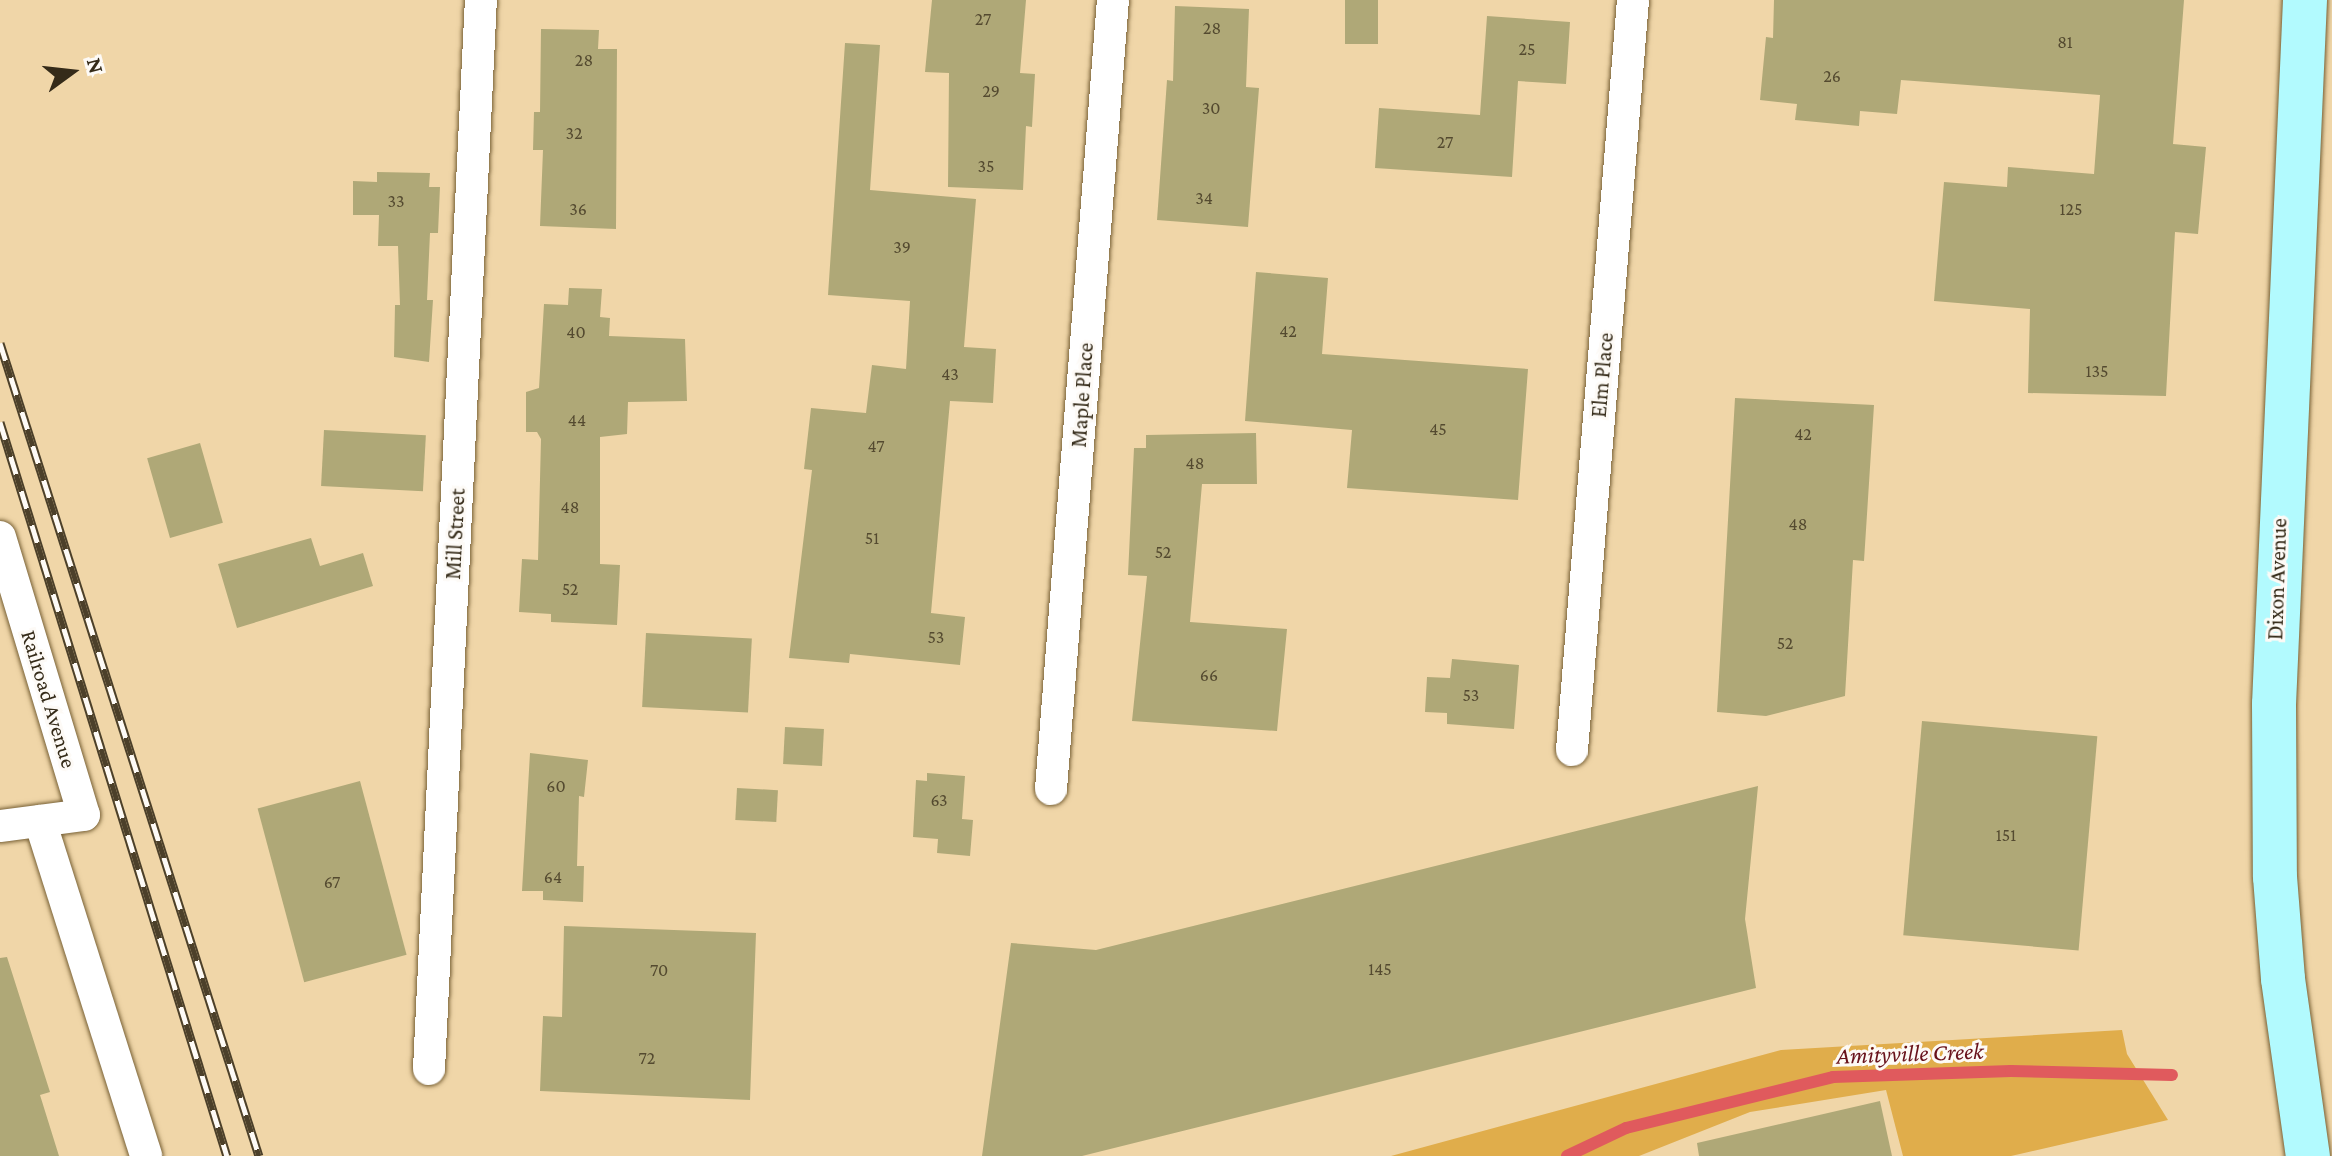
<!DOCTYPE html>
<html>
<head>
<meta charset="utf-8">
<style>
  body { margin:0 }
  #map { position:relative; width:2332px; height:1156px; overflow:hidden; background:#f0d6a8; font-family:"Crimson Pro",serif }
  div>[style] { position:absolute }
  .green>* { inset:0; background:#e0ad4b }
  .stream>* { height:12px; margin:-6px; padding:0 6px; transform-origin:6px; border-radius:6px; background:#e05a5d }
  .building>* { inset:0; background:#afa877; transform-origin:0 0 }
  .roads { filter:drop-shadow(0 0 2px #786136) drop-shadow(0 0 2px #786136) }
  .street>* { height:32px; margin:-16px; padding:0 16px; transform-origin:16px; border-radius:16px; background:#fff }
  .secondary>* { height:44px; margin:-22px; padding:0 22px; transform-origin:22px; border-radius:22px; background:#b2fafe }
  .rail>* { height:9px; margin-top:-4.5px; transform-origin:0; background:repeating-linear-gradient(90deg,#fdfaf6 0 18px,#4c402a 0 36px); box-sizing:border-box; border-block:2px solid #4c402a }
  span { translate:-50% -50%; white-space:nowrap; text-align:center; line-height:1.15; -webkit-text-stroke:6px #fdfaf6; paint-order:stroke }
  .number-label { font-size:18px; color:#544a30 }
  .number-label span { -webkit-text-stroke-width:0 }
  .street-label { font-size:22px; color:#352b19 }
  .water-label { font-size:24px; color:#68121b; font-style:italic }
  .north { position:absolute; left:32px; top:32px; width:80px; height:80px; -webkit-text-stroke:6px #fdfaf6; paint-order:stroke; rotate:75deg; font-size:22px; font-weight:700; line-height:32px; text-align:center; color:#352b19 }
  .north::after { content:''; display:block; margin:auto; width:28px; height:36px; background:#352b19; clip-path:polygon(50% 0,100% 100%,50% 72%,0 100%) }
</style>
</head>
<body>
<div id="map">
  <div class="green">
    <div style="clip-path:polygon(2122px 1030px,2127px 1054px,2168px 1120px,2011px 1156px,1903px 1156px,1886px 1090px,1750px 1112px,1639px 1156px,1391px 1156px,1781px 1050px)"></div>
  </div>
  <div class="stream">
    <div style="left:1567px;top:1156px;width:65px;rotate:-25.4deg"></div>
    <div style="left:1626px;top:1128px;width:213px;rotate:-13.8deg"></div>
    <div style="left:1833px;top:1077px;width:178px;rotate:-1.9deg"></div>
    <div style="left:2011px;top:1071px;width:161px;rotate:1.4deg"></div>
  </div>
  <div class="building">
    <div style="clip-path:polygon(932px 0,1026px 0,1020px 73px,1035px 74px,1032px 127px,1026px 126px,1023px 190px,948px 187px,949px 73px,925px 72px)"></div>
    <div style="left:1345px;top:0;width:33px;height:44px"></div>
    <div style="clip-path:polygon(1774px 0,2184px 0,2173px 144px,2206px 147px,2198px 234px,2175px 232px,2166px 396px,2028px 393px,2030px 309px,1934px 301px,1944px 182px,2007px 187px,2008px 167px,2094px 174px,2100px 95px,1901px 80px,1897px 114px,1860px 111px,1859px 126px,1795px 120px,1797px 104px,1760px 100px,1766px 37px,1773px 38px)"></div>
    <div style="clip-path:polygon(1175px 6px,1249px 9px,1246px 87px,1259px 88px,1248px 227px,1157px 220px,1167px 80px,1173px 81px)"></div>
    <div style="clip-path:polygon(1487px 16px,1570px 22px,1566px 84px,1518px 81px,1512px 177px,1375px 168px,1379px 108px,1480px 115px)"></div>
    <div style="clip-path:polygon(541px 29px,599px 30px,598px 49px,617px 49px,616px 229px,540px 226px,543px 150px,533px 150px,534px 112px,540px 112px)"></div>
    <div style="clip-path:polygon(845px 43px,880px 45px,870px 190px,976px 199px,964px 347px,996px 349px,993px 403px,950px 401px,931px 613px,965px 617px,960px 665px,850px 654px,849px 663px,789px 658px,812px 470px,804px 469px,811px 408px,866px 413px,872px 365px,906px 369px,910px 301px,828px 295px)"></div>
    <div style="clip-path:polygon(377px 172px,430px 173px,429px 187px,440px 187px,438px 233px,430px 233px,427px 300px,433px 300px,429px 362px,394px 357px,395px 305px,400px 305px,398px 246px,378px 246px,379px 215px,353px 215px,353px 181px,377px 182px)"></div>
    <div style="clip-path:polygon(1256px 272px,1328px 278px,1322px 354px,1528px 369px,1518px 500px,1347px 488px,1352px 430px,1245px 421px)"></div>
    <div style="clip-path:polygon(569px 288px,602px 289px,600px 317px,610px 318px,609px 336px,685px 339px,687px 401px,628px 402px,627px 434px,600px 437px,600px 564px,620px 565px,617px 625px,551px 622px,551px 614px,519px 612px,522px 559px,538px 560px,541px 439px,537px 432px,526px 432px,526px 392px,539px 388px,544px 304px,568px 305px)"></div>
    <div style="clip-path:polygon(1735px 398px,1874px 405px,1864px 561px,1853px 560px,1845px 696px,1766px 716px,1717px 712px)"></div>
    <div style="left:324px;top:430px;width:102px;height:56px;rotate:3deg"></div>
    <div style="clip-path:polygon(1256px 433px,1257px 484px,1202px 484px,1190px 622px,1287px 629px,1277px 731px,1132px 721px,1147px 576px,1128px 575px,1134px 448px,1146px 448px,1146px 435px)"></div>
    <div style="left:200px;top:443px;width:83px;height:55px;rotate:74deg"></div>
    <div style="clip-path:polygon(311px 538px,320px 566px,363px 553px,373px 586px,237px 628px,218px 564px)"></div>
    <div style="left:646px;top:633px;width:106px;height:74px;rotate:3deg"></div>
    <div style="clip-path:polygon(1452px 659px,1519px 665px,1514px 729px,1447px 724px,1447px 713px,1425px 712px,1427px 677px,1450px 678px)"></div>
    <div style="left:1922px;top:721px;width:176px;height:215px;rotate:5deg"></div>
    <div style="left:785px;top:727px;width:39px;height:37px;rotate:3deg"></div>
    <div style="clip-path:polygon(530px 753px,588px 760px,584px 797px,579px 796px,577px 866px,584px 866px,583px 902px,543px 900px,543px 891px,522px 891px)"></div>
    <div style="clip-path:polygon(927px 773px,965px 776px,962px 819px,973px 820px,970px 856px,937px 853px,938px 839px,913px 837px,916px 780px,927px 781px)"></div>
    <div style="left:360px;top:781px;width:180px;height:106px;rotate:75deg"></div>
    <div style="clip-path:polygon(1758px 786px,1745px 919px,1756px 988px,1082px 1156px,982px 1156px,1011px 943px,1096px 950px)"></div>
    <div style="left:737px;top:788px;width:41px;height:32px;rotate:3deg"></div>
    <div style="clip-path:polygon(564px 926px,756px 933px,750px 1100px,540px 1091px,543px 1016px,562px 1017px)"></div>
    <div style="clip-path:polygon(7px 957px,50px 1092px,40px 1095px,59px 1156px,0 1156px,0 958px)"></div>
    <div style="clip-path:polygon(1880px 1101px,1892px 1156px,1699px 1156px,1697px 1143px)"></div>
  </div>
  <div class="roads">
    <div class="street">
      <div style="left:0;top:537px;width:290px;rotate:73.2deg"></div>
      <div style="left:84px;top:815px;width:85px;rotate:172.5deg"></div>
      <div style="left:1572px;top:750px;width:752px;rotate:-85.35deg"></div>
      <div style="left:1051px;top:789px;width:791px;rotate:-85.51deg"></div>
      <div style="left:40px;top:821px;width:351px;rotate:72.4deg"></div>
      <div style="left:429px;top:1069px;width:1070px;rotate:-87.22deg"></div>
    </div>
    <div class="secondary">
      <div style="left:2305px;top:0;width:705px;rotate:92.52deg"></div>
      <div style="left:2274px;top:704px;width:173px;rotate:89.7deg"></div>
      <div style="left:2275px;top:877px;width:102px;rotate:85.5deg"></div>
      <div style="left:2283px;top:979px;width:179px;rotate:82deg"></div>
    </div>
  </div>
  <div class="rail">
    <div style="left:0;top:343px;width:853px;rotate:72.33deg"></div>
    <div style="left:0;top:422px;width:768px;rotate:72.82deg"></div>
  </div>
  <div class="number-label">
    <span style="left:983px;top:19px">27</span>
    <span style="left:1212px;top:28px">28</span>
    <span style="left:2065px;top:42px">81</span>
    <span style="left:1527px;top:49px">25</span>
    <span style="left:584px;top:60px">28</span>
    <span style="left:1832px;top:76px">26</span>
    <span style="left:991px;top:91px">29</span>
    <span style="left:1211px;top:108px">30</span>
    <span style="left:574px;top:133px">32</span>
    <span style="left:1445px;top:142px">27</span>
    <span style="left:986px;top:166px">35</span>
    <span style="left:1204px;top:198px">34</span>
    <span style="left:396px;top:201px">33</span>
    <span style="left:578px;top:209px">36</span>
    <span style="left:2071px;top:209px">125</span>
    <span style="left:902px;top:247px">39</span>
    <span style="left:1288px;top:331px">42</span>
    <span style="left:576px;top:332px">40</span>
    <span style="left:2097px;top:371px">135</span>
    <span style="left:950px;top:374px">43</span>
    <span style="left:577px;top:420px">44</span>
    <span style="left:1438px;top:429px">45</span>
    <span style="left:1803px;top:434px">42</span>
    <span style="left:876px;top:446px">47</span>
    <span style="left:1195px;top:463px">48</span>
    <span style="left:570px;top:507px">48</span>
    <span style="left:1798px;top:524px">48</span>
    <span style="left:872px;top:538px">51</span>
    <span style="left:1163px;top:552px">52</span>
    <span style="left:570px;top:589px">52</span>
    <span style="left:936px;top:637px">53</span>
    <span style="left:1785px;top:643px">52</span>
    <span style="left:1209px;top:675px">66</span>
    <span style="left:1471px;top:695px">53</span>
    <span style="left:556px;top:786px">60</span>
    <span style="left:939px;top:800px">63</span>
    <span style="left:2006px;top:835px">151</span>
    <span style="left:553px;top:877px">64</span>
    <span style="left:332px;top:882px">67</span>
    <span style="left:1380px;top:969px">145</span>
    <span style="left:659px;top:970px">70</span>
    <span style="left:647px;top:1058px">72</span>
  </div>
  <div class="street-label">
    <span style="left:1602px;top:375px;rotate:-85deg">Elm Place</span>
    <span style="left:1082px;top:395px;rotate:-86deg">Maple Place</span>
    <span style="left:455px;top:534px;rotate:-87deg">Mill Street</span>
    <span style="left:2277px;top:579px;rotate:-88deg">Dixon Avenue</span>
    <span style="left:49px;top:699px;rotate:73deg">Railroad Avenue</span>
  </div>
  <div class="water-label">
    <span style="left:1910px;top:1053px;rotate:-2deg">Amityville Creek</span>
  </div>
  <div class="north">N</div>
</div>
</body>
</html>
